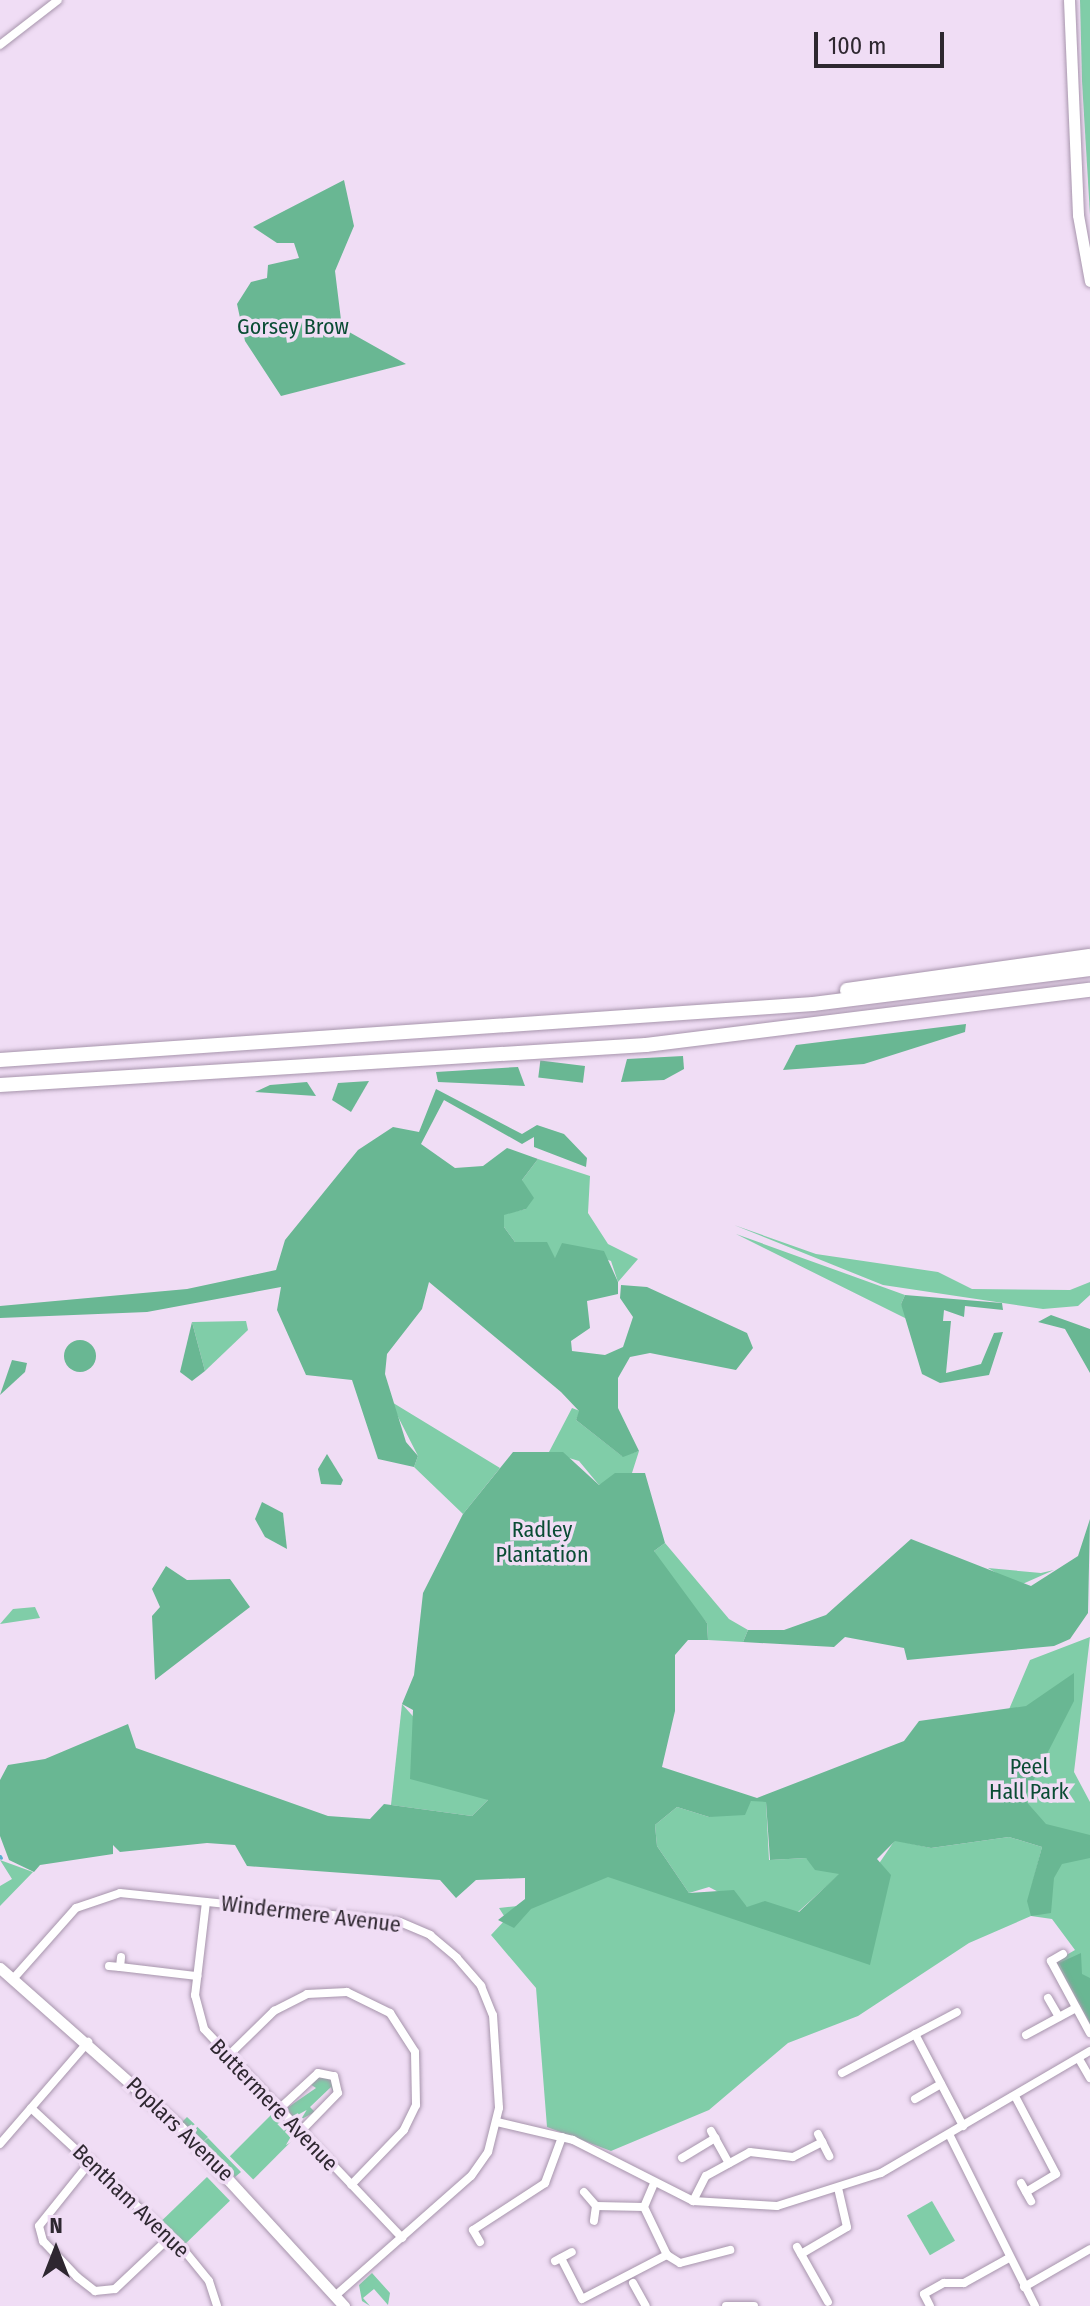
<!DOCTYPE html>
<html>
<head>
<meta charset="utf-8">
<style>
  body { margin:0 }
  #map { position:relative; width:1090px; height:2306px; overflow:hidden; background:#f0ddf5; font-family:"Fira Sans Condensed",sans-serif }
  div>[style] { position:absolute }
  .green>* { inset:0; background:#80cda8; transform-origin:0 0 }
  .forest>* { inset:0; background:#69b793; transform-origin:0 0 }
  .round { border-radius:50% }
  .stream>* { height:3px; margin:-1.5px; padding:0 1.5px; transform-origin:1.5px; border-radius:1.5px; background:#5cb0d1 }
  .roads { filter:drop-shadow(0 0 2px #a795ac) drop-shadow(0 0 2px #a795ac) }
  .street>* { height:8px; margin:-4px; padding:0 4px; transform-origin:4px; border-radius:4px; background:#fff }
  .secondary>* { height:11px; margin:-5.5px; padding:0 5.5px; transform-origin:5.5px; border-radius:5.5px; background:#fff }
  .highway>* { height:14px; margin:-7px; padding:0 7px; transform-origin:7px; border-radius:7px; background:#fff }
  span { translate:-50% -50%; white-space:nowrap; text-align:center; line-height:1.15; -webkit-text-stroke:7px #f0ddf5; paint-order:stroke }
  .park-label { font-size:22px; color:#0a4c34 }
  .street-label { font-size:22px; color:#2e2730 }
  .north { position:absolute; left:16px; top:2210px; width:80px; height:80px; -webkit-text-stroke:6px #f0ddf5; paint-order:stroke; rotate:0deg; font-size:22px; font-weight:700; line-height:32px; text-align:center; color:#2e2730 }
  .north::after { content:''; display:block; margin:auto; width:28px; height:36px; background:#2e2730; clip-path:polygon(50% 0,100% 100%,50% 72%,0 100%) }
  .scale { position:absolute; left:814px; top:32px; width:130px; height:36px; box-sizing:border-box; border:4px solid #2e2730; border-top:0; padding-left:10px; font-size:24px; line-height:28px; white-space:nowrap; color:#2e2730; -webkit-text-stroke:6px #f0ddf5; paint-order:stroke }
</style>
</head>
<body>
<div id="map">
  <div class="green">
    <div style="clip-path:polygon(1080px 0,1090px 0,1090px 215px,1082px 81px)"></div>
    <div style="clip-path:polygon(538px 1159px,590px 1176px,588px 1213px,608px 1244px,638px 1259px,618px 1282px,611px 1261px,562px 1244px,562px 1258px,555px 1258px,515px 1242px,504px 1227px,504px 1214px,526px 1209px,522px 1180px)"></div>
    <div style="clip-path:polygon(734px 1225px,816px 1254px,938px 1272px,972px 1289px,1070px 1290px,1090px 1282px,1090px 1295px,1078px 1306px,1043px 1309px,883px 1285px)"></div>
    <div style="clip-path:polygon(736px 1234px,905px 1295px,901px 1304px,911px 1321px)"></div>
    <div style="clip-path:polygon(246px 1321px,248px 1330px,205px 1371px,192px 1322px)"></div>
    <div style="clip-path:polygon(390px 1401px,500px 1468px,463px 1514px,414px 1467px,418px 1456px)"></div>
    <div style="clip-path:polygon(572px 1408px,580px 1411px,576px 1420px,622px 1456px,639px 1451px,632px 1473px,599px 1485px,579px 1461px,549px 1452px)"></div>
    <div style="clip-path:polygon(665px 1543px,729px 1619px,748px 1630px,743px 1642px,708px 1640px,707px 1623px,662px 1570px,654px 1551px)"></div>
    <div style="clip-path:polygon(988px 1568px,1041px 1573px,1054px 1570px,1018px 1586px)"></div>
    <div style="clip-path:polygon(35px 1607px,40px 1618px,0 1624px,13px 1609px)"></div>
    <div style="clip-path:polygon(1090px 1637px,1074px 1772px,1090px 1802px,1090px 2024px,1056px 1961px,1075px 1950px,1052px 1919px,1031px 1916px,969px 1943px,858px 2016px,788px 2043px,709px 2110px,611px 2151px,547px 2127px,536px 1988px,491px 1935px,506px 1919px,499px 1908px,528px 1905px,607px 1868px,829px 1937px,895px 1840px,931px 1848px,1009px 1837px,1042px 1847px,1028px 1901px,1050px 1842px,970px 1801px,1030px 1660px)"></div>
    <div style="clip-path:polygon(402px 1704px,488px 1800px,472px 1816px,391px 1805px)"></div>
    <div style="clip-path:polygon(751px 1801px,766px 1801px,769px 1860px,806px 1858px,840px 1874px,798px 1912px,747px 1907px,709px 1887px,689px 1893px,657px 1846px,655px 1825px,677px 1807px,709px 1817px)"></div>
    <div style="clip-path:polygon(0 1860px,33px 1872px,0 1906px,0 1886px,12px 1879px)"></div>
    <div style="clip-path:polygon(320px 2076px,331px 2077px,334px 2094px,331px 2087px,310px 2107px,315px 2112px,296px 2122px,287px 2108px,316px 2088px,310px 2084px)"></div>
    <div style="left:273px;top:2113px;width:33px;height:61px;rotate:45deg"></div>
    <div style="clip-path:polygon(187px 2117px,208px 2137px,202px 2143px,208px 2138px,241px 2172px,235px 2177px,181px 2123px)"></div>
    <div style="left:207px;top:2177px;width:33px;height:63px;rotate:46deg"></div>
    <div style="left:932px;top:2201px;width:46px;height:29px;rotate:60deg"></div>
    <div style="clip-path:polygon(372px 2273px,390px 2293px,388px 2305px,374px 2289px,363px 2298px,370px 2306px,362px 2301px,359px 2285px)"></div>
  </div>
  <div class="forest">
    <div style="clip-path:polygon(344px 180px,354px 226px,335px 271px,342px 328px,406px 364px,281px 396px,245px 341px,237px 304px,251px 282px,267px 278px,268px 265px,299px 258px,294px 243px,277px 243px,253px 227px)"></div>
    <div style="clip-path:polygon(966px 1024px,965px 1032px,864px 1064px,783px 1070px,796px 1045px)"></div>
    <div style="clip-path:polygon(683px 1056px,684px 1069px,664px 1080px,621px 1082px,627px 1059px)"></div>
    <div style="left:585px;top:1066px;width:17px;height:45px;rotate:97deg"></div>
    <div style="clip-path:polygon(518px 1067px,525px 1086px,438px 1082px,436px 1072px)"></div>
    <div style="clip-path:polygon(369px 1081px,351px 1112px,332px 1100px,338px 1083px)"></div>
    <div style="clip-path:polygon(307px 1082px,316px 1096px,255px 1092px,270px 1085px)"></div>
    <div style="clip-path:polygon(436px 1089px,522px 1134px,537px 1125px,564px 1134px,587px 1158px,586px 1167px,534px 1147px,534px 1137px,522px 1144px,444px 1100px,421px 1144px,455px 1168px,483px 1166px,507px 1148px,538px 1159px,522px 1180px,534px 1198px,526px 1209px,504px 1215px,504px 1227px,515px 1242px,547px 1242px,555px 1258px,562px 1243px,604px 1251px,618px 1282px,618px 1294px,587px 1301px,590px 1328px,571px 1341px,572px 1351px,605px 1355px,623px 1347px,633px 1317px,620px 1298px,621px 1285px,647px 1287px,747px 1333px,753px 1348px,736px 1370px,650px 1353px,630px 1357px,618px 1378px,618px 1408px,639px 1451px,623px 1457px,576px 1420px,579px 1411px,561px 1392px,429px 1282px,422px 1309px,387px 1354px,385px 1374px,406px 1442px,418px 1456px,414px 1467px,378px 1459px,352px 1380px,306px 1375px,277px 1310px,281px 1287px,147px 1312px,0 1318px,0 1306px,187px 1289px,276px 1270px,285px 1240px,358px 1150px,393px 1127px,419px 1132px)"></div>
    <div style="clip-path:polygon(905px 1295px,1002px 1303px,1003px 1310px,965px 1306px,964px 1317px,944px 1310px,943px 1321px,951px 1321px,946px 1373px,981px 1364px,994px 1333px,1003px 1332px,989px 1375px,940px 1383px,922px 1374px,901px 1304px)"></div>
    <div style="clip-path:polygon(1051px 1315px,1090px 1329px,1090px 1373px,1065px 1329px,1038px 1322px)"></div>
    <div style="clip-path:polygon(192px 1322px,205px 1371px,192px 1381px,180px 1372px)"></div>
    <div class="round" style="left:64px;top:1340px;width:32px;height:32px"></div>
    <div style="clip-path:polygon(12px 1360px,27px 1363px,25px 1372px,0 1395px)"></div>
    <div style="clip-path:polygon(evenodd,513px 1452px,563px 1452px,599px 1485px,615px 1473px,645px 1473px,665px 1543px,654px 1551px,707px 1623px,708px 1640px,688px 1640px,675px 1655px,675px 1711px,662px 1767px,757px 1798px,904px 1741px,919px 1721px,1026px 1706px,1074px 1673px,1074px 1701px,1024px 1799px,1046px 1824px,1090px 1835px,1090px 1858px,1062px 1864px,1054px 1878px,1051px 1913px,1031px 1916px,1027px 1901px,1042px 1847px,1009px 1837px,931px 1848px,895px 1841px,877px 1859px,891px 1875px,870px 1965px,608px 1877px,531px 1909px,514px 1928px,498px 1920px,525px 1899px,525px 1878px,476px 1880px,456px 1898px,440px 1880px,247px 1866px,235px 1845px,207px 1843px,120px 1852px,113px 1845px,113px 1854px,40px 1865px,34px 1872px,9px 1860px,0 1836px,0 1780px,8px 1765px,45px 1759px,128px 1724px,136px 1748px,328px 1816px,370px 1819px,384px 1804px,472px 1816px,488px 1800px,410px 1779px,413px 1710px,402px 1704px,414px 1675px,423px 1593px,463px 1514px,513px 1452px,751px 1801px,766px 1802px,770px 1860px,806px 1858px,815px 1870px,839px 1874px,799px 1912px,765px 1901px,747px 1907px,734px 1890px,689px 1893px,657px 1846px,655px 1825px,677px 1807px,709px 1817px,745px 1815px,751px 1801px)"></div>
    <div style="clip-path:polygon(327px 1454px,343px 1480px,341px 1485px,321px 1484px,318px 1469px)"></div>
    <div style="clip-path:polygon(262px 1502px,283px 1513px,287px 1549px,265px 1537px,255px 1519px)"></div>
    <div style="clip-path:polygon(1090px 1519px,1088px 1613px,1070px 1639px,1054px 1646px,907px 1660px,904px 1648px,845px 1637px,834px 1647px,743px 1642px,748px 1630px,784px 1630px,826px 1615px,911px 1539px,1031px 1586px,1078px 1556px)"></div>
    <div style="clip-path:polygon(166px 1566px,187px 1580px,230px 1579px,250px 1607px,155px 1680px,152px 1616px,160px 1607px,152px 1589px)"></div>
    <div style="clip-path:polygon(1081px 1953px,1082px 1974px,1090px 1978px,1090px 2022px,1059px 1963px)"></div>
  </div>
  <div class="stream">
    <div style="left:0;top:1856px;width:2px;rotate:63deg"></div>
  </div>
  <div class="roads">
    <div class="street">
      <div style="left:0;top:45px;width:73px;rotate:-37.8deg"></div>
      <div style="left:206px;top:1902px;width:94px;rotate:96.7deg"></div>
      <div style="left:195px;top:1995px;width:35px;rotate:75deg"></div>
      <div style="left:204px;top:2029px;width:288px;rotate:46.5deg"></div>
      <div style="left:1063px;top:1954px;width:14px;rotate:150deg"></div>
      <div style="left:1051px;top:1961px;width:82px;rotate:61.6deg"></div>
      <div style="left:109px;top:1966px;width:11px;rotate:5deg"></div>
      <div style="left:120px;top:1967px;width:10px;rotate:-84deg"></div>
      <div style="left:120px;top:1967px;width:78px;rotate:6.7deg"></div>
      <div style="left:13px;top:1979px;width:95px;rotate:-48.4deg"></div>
      <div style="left:76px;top:1908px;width:46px;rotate:-18.8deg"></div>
      <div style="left:120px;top:1893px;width:281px;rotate:5.9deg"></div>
      <div style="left:400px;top:1922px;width:33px;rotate:23deg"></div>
      <div style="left:430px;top:1935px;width:35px;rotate:40deg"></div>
      <div style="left:457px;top:1958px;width:37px;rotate:49deg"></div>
      <div style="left:481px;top:1986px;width:31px;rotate:68deg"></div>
      <div style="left:493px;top:2015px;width:93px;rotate:86.3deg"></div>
      <div style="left:499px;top:2108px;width:45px;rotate:104deg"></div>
      <div style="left:488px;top:2152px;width:29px;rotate:125deg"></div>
      <div style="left:471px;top:2176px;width:181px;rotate:138.6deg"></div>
      <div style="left:1048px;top:1998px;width:22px;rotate:60deg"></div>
      <div style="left:915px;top:2034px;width:104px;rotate:62.4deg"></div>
      <div style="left:1026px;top:2035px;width:57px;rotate:-28.4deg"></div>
      <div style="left:227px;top:2057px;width:66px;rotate:-44.4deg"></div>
      <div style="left:274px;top:2011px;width:37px;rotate:-27deg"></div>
      <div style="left:307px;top:1994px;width:40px;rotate:-2.9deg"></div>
      <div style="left:347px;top:1992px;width:48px;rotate:26deg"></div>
      <div style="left:390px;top:2013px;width:46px;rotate:57.3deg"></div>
      <div style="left:415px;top:2052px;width:53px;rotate:88.9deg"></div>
      <div style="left:416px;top:2105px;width:28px;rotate:116deg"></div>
      <div style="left:404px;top:2130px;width:76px;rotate:133.9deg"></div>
      <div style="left:1079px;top:2059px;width:22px;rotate:60deg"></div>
      <div style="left:842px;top:2073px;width:130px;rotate:-27.9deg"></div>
      <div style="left:1016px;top:2098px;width:86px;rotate:62.2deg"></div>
      <div style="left:1056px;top:2174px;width:35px;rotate:149deg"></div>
      <div style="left:915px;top:2099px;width:30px;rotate:-30deg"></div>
      <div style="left:31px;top:2108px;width:207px;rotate:42.8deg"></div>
      <div style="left:183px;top:2249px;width:41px;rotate:50.9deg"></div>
      <div style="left:209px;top:2281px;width:26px;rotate:72deg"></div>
      <div style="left:278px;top:2110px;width:54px;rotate:-42.8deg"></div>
      <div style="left:318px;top:2073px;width:16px;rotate:11deg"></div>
      <div style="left:334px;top:2076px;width:17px;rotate:77deg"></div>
      <div style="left:338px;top:2093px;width:54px;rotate:134.3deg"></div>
      <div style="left:497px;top:2122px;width:78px;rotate:13.3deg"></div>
      <div style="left:573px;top:2140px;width:135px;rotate:26.9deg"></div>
      <div style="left:693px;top:2201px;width:84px;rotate:3.4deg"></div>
      <div style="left:777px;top:2206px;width:109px;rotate:-17.6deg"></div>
      <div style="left:881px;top:2173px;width:242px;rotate:-30.3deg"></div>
      <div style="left:711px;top:2131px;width:37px;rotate:61deg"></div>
      <div style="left:818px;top:2134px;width:25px;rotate:63deg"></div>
      <div style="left:949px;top:2134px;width:192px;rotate:63.4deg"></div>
      <div style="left:0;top:2144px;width:135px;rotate:-49.2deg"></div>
      <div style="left:682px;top:2158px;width:39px;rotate:-31deg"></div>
      <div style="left:91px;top:2161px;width:83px;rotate:128.7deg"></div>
      <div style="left:39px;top:2226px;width:16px;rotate:75deg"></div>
      <div style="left:43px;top:2241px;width:50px;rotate:46.6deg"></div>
      <div style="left:77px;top:2277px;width:23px;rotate:38deg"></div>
      <div style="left:95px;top:2291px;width:20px;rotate:-6deg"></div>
      <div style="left:115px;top:2289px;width:76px;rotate:-43.4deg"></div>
      <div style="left:1021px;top:2183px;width:21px;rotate:61deg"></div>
      <div style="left:584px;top:2192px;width:18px;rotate:49deg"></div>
      <div style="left:596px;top:2206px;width:15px;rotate:98deg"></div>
      <div style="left:693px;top:2201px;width:28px;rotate:-63deg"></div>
      <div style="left:706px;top:2176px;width:50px;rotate:-28.6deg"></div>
      <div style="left:750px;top:2152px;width:43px;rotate:6.6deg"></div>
      <div style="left:793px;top:2157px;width:33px;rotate:-27deg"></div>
      <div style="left:596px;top:2206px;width:48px;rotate:1.2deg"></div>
      <div style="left:480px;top:2242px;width:14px;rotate:-120deg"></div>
      <div style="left:473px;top:2230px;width:86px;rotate:-33.1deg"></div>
      <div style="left:545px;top:2183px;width:49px;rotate:-69.7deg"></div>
      <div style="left:797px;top:2247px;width:63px;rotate:60.6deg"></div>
      <div style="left:801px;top:2254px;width:53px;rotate:-30.4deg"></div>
      <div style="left:847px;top:2227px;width:37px;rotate:-103deg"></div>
      <div style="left:667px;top:2255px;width:15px;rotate:32deg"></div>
      <div style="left:680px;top:2263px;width:52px;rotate:-14.6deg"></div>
      <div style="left:561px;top:2258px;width:46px;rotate:62.9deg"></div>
      <div style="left:582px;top:2299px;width:96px;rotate:-27.4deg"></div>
      <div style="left:667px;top:2255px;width:53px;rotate:-115.6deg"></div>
      <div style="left:644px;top:2207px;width:25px;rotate:-67deg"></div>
      <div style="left:555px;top:2261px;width:19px;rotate:-28deg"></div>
      <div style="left:633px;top:2283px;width:26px;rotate:61deg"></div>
      <div style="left:1024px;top:2287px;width:76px;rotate:-29.9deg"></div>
      <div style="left:726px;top:2306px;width:28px"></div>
      <div style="left:930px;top:2306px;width:13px;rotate:-117deg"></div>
      <div style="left:924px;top:2294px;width:23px;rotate:-29deg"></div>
      <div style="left:944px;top:2283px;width:20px"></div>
      <div style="left:964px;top:2283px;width:51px;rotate:-29.1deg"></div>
    </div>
    <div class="secondary">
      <div style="left:1069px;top:0;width:215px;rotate:87.6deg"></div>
      <div style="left:1078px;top:215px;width:67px;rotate:79.7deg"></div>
      <div style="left:0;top:1968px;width:240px;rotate:41.5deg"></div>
      <div style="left:180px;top:2127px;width:243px;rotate:47.5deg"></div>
    </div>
    <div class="highway">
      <div style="left:847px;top:990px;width:245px;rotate:-8deg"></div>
      <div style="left:0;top:1060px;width:815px;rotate:-3.94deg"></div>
      <div style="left:813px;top:1004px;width:279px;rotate:-7.2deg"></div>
      <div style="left:0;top:1085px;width:647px;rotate:-3.54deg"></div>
      <div style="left:646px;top:1045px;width:447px;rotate:-7.1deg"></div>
    </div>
  </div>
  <div class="park-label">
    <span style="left:293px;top:327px">Gorsey Brow</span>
    <span style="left:542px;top:1542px">Radley<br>Plantation</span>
    <span style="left:1029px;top:1779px">Peel<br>Hall Park</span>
  </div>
  <div class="street-label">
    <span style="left:311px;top:1914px;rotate:7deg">Windermere Avenue</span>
    <span style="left:274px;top:2105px;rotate:46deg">Buttermere Avenue</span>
    <span style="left:180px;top:2129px;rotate:44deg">Poplars Avenue</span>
    <span style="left:131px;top:2201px;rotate:44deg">Bentham Avenue</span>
  </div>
  <div class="north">N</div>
  <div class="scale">100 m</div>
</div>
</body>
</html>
